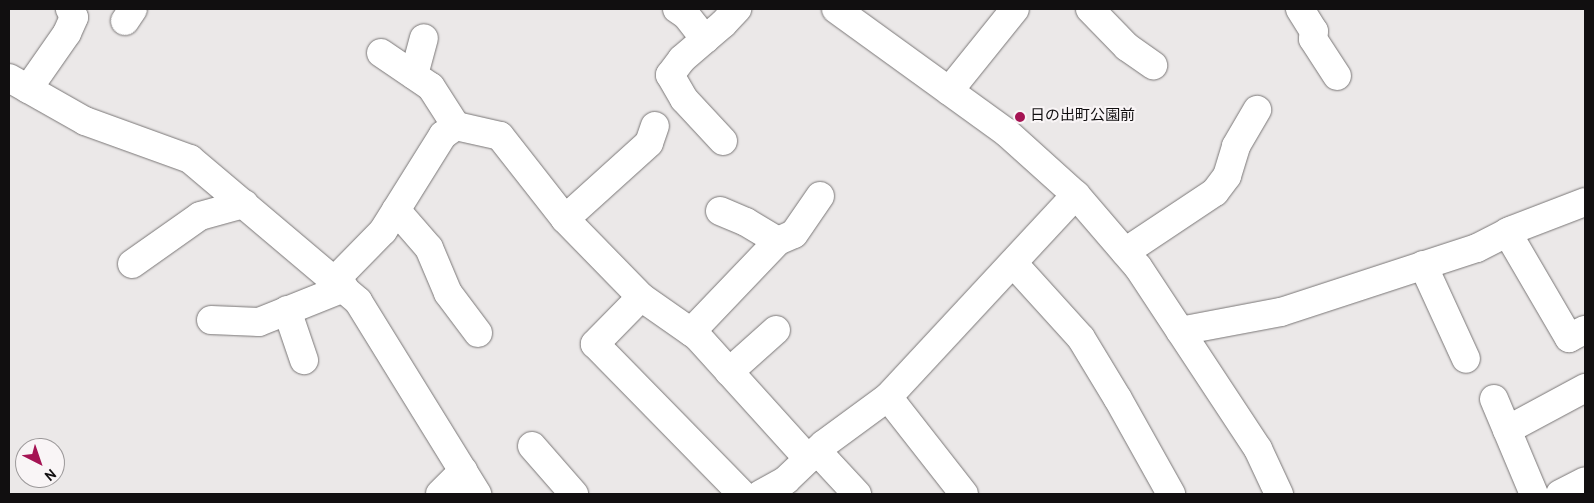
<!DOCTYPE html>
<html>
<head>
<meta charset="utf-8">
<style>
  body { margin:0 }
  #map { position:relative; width:1594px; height:503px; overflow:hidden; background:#ebe8e8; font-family:Overpass,"Noto Sans JP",sans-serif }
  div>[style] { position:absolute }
  .roads { filter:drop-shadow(0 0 1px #797676) drop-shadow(0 0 1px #797676) }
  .minor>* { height:28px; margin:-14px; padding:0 14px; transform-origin:14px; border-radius:14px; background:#fff }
  .dots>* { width:14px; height:14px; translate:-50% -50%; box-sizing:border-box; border:2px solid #f9f5f6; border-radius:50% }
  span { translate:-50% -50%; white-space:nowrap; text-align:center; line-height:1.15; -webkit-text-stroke:4px #f9f5f6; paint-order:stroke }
  .poi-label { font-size:15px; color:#110f10 }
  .left { translate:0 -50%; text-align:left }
  .frame { position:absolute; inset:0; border:10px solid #110f10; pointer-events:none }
  .north { position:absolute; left:15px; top:438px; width:50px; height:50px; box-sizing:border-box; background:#f9f5f6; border:1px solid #9c999a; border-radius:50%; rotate:139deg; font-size:14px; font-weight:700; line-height:20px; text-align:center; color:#110f10 }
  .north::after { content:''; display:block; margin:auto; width:18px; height:22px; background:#a51353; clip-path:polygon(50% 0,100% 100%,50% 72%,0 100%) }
</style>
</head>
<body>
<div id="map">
  <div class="roads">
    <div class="minor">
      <div style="left:677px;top:9px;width:11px;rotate:34deg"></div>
      <div style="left:686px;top:15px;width:31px;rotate:52deg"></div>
      <div style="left:836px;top:9px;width:210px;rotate:35.9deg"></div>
      <div style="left:1006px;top:132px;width:94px;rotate:42deg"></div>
      <div style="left:1076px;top:195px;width:95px;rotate:49.3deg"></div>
      <div style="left:1138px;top:267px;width:218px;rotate:56.6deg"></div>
      <div style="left:1258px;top:449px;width:50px;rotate:65deg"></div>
      <div style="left:1090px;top:9px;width:53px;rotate:45.8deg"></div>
      <div style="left:1127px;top:47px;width:32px;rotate:35deg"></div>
      <div style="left:1300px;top:9px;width:26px;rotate:58deg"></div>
      <div style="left:1314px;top:31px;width:8px;rotate:97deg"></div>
      <div style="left:1313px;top:39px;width:44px;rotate:57deg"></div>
      <div style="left:125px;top:21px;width:14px;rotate:-56deg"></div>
      <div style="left:381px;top:53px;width:60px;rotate:34.2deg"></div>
      <div style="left:431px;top:87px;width:46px;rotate:57.3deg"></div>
      <div style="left:414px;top:75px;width:38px;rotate:-75deg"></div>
      <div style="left:9px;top:78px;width:87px;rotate:29.5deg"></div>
      <div style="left:85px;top:121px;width:112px;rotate:19.9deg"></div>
      <div style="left:190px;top:159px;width:220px;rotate:40.2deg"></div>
      <div style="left:358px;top:301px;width:227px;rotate:58.3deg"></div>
      <div style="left:28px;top:89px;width:68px;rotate:-55.1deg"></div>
      <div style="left:67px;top:33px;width:17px;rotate:-66deg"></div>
      <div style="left:74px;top:17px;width:9px;rotate:-117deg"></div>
      <div style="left:949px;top:91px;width:105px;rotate:-51.2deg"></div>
      <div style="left:723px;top:141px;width:57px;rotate:-132.9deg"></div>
      <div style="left:684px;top:99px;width:28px;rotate:-120deg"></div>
      <div style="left:670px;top:75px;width:20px;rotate:-53deg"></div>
      <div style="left:682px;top:59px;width:54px;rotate:-40.5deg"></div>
      <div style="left:723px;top:24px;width:21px;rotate:-47deg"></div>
      <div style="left:396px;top:210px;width:50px;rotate:49deg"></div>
      <div style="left:429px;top:248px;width:49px;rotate:67.1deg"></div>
      <div style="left:448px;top:293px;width:50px;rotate:53.1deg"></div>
      <div style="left:720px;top:211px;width:28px;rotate:23deg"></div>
      <div style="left:746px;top:222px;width:37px;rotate:31deg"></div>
      <div style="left:565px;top:219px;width:113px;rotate:-42.1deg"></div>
      <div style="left:649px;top:143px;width:18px;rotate:-71deg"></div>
      <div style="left:1507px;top:232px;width:123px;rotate:59.7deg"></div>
      <div style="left:1569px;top:338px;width:18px;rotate:-27deg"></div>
      <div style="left:1125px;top:252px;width:108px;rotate:-33.7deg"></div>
      <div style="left:1215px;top:192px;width:20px;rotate:-53deg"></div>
      <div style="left:1227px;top:176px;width:31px;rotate:-73deg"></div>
      <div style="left:1236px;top:146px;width:42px;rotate:-59.7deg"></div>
      <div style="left:1013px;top:263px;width:101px;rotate:47.8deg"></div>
      <div style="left:1081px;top:338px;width:71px;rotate:58.8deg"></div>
      <div style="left:1118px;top:399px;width:109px;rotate:60.8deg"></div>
      <div style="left:132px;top:264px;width:83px;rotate:-35.2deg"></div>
      <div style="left:200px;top:216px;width:46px;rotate:-15.3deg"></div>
      <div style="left:1423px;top:265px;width:103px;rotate:65.4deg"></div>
      <div style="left:334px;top:281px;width:70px;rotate:-45.6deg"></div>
      <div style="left:383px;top:231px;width:113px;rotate:-58deg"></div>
      <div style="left:443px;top:135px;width:16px;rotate:-35deg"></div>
      <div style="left:456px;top:126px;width:45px;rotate:12.8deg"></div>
      <div style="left:500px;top:136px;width:105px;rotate:51.9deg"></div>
      <div style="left:565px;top:219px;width:109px;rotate:45.7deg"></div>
      <div style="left:641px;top:297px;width:68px;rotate:34.9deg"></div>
      <div style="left:697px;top:336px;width:166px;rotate:47.9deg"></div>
      <div style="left:641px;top:297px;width:66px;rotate:134.4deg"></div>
      <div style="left:595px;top:344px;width:210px;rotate:45.6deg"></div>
      <div style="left:287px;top:310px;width:53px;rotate:71.2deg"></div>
      <div style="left:211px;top:320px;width:48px;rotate:2.4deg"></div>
      <div style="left:259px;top:322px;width:92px;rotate:-21.8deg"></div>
      <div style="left:1180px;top:331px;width:103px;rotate:-10.7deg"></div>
      <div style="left:1281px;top:312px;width:206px;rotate:-18.1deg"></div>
      <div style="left:1477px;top:248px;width:39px;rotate:-27deg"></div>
      <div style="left:1512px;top:230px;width:78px;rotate:-21deg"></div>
      <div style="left:691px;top:332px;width:126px;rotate:-46.3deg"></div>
      <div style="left:778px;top:241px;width:17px;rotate:-24deg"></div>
      <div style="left:794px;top:234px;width:46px;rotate:-55.6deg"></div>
      <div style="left:729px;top:372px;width:63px;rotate:-41.8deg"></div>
      <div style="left:888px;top:397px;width:123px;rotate:51.9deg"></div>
      <div style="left:1494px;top:399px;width:103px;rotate:67.2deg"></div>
      <div style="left:1507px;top:430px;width:89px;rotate:-28.3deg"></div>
      <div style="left:532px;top:446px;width:64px;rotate:48.8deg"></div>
      <div style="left:817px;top:451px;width:59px;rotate:47.1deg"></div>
      <div style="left:440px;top:494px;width:33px;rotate:-45deg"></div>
      <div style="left:761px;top:494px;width:29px;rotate:-29deg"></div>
      <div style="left:786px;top:480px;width:52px;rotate:-43.5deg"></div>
      <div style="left:824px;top:444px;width:79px;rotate:-36.3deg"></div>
      <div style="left:888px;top:397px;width:276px;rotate:-47.1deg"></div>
      <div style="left:1560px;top:494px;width:28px;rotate:-27deg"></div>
    </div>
  </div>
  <div class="dots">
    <div style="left:1020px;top:117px;background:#a51353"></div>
  </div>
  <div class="poi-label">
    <span class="left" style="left:1030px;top:117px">日の出町公園前</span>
  </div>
  <div class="frame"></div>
  <div class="north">N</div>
</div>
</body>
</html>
